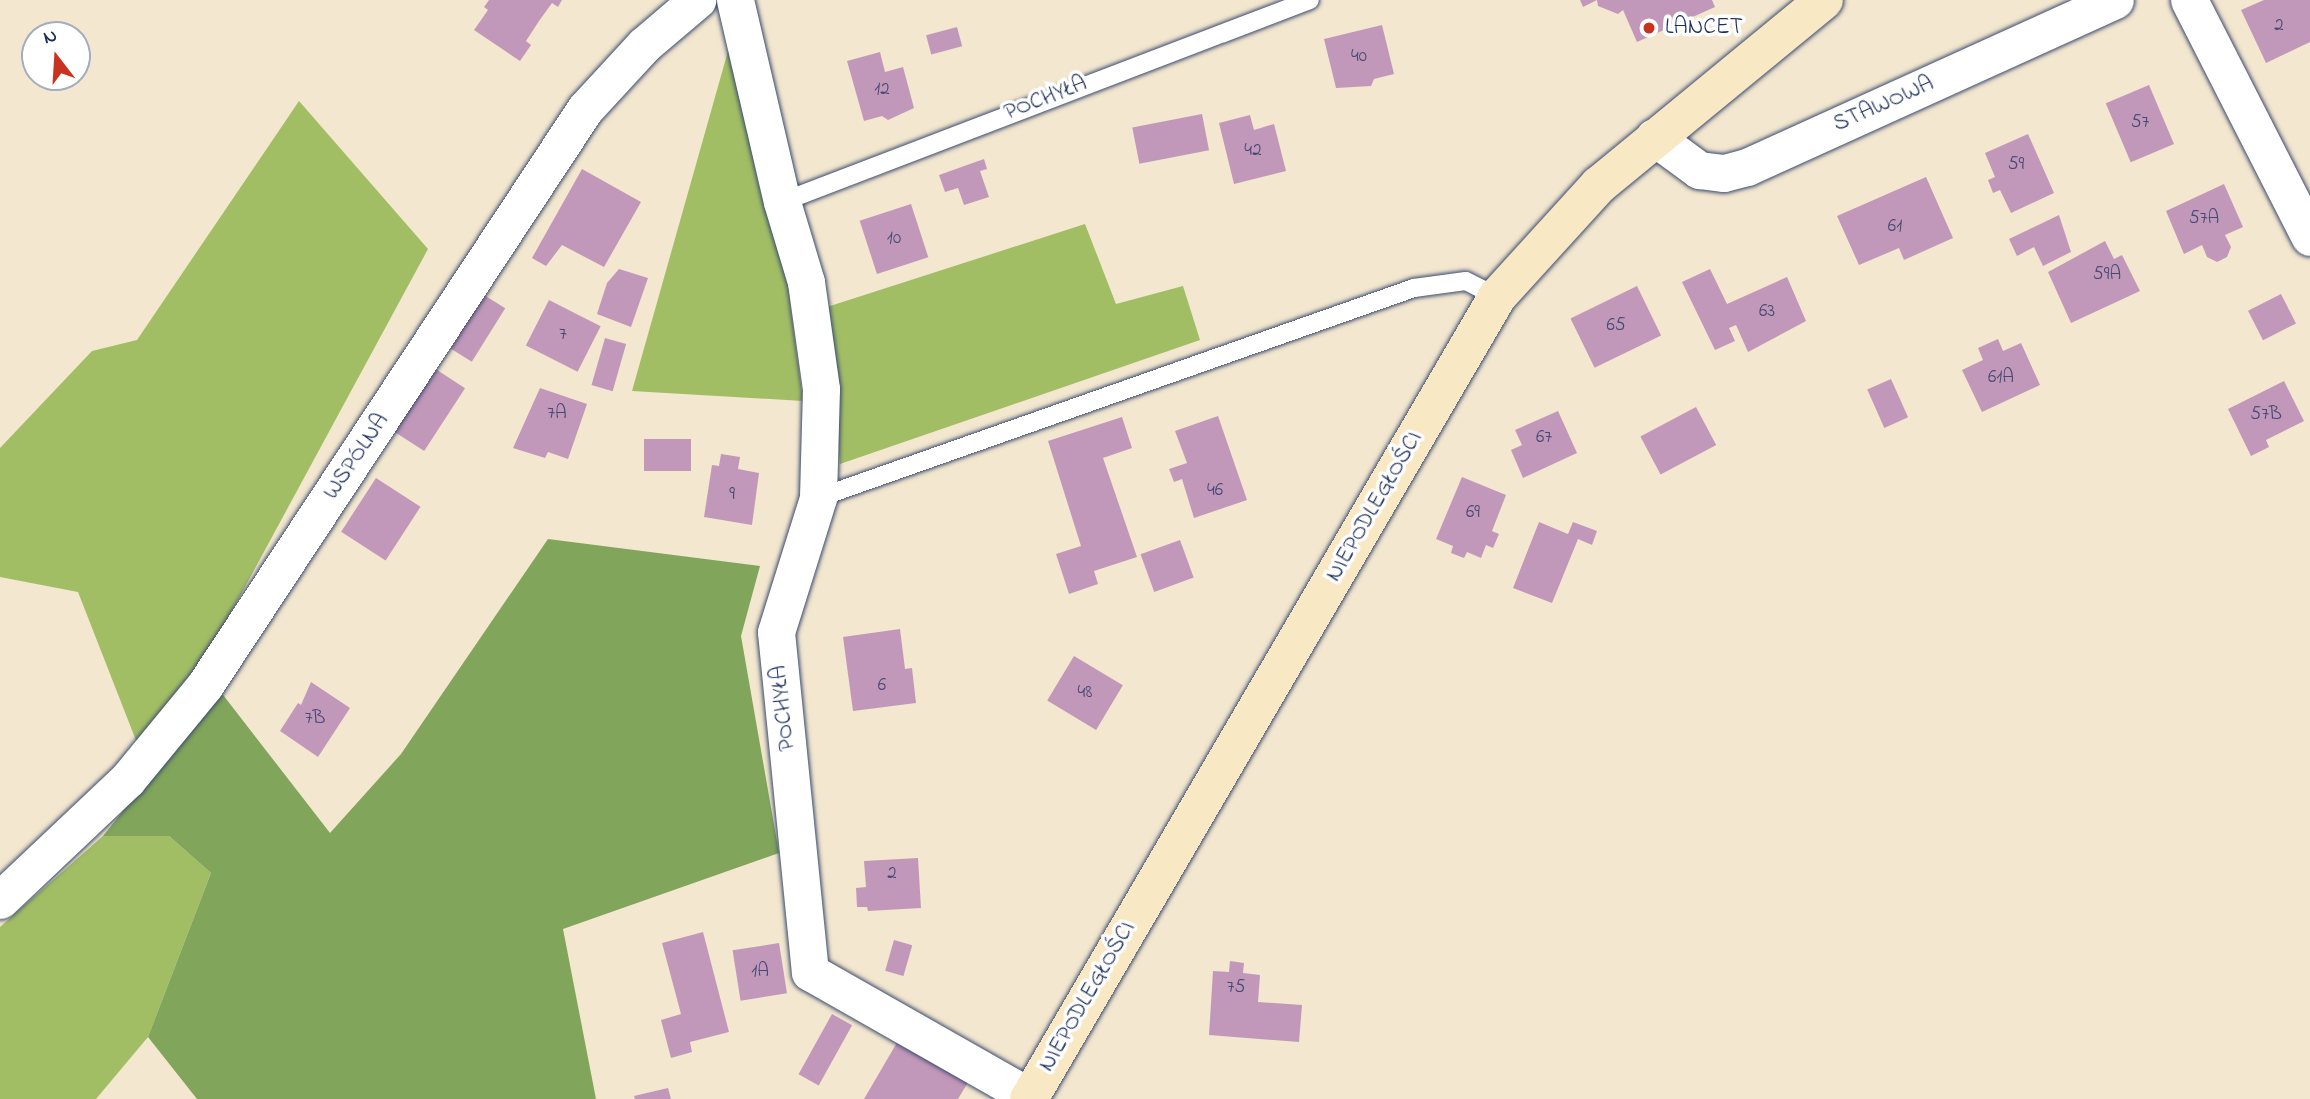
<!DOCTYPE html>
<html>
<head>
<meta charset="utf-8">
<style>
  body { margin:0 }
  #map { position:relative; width:2310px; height:1099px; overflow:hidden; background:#f3e7cf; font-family:"Indie Flower",sans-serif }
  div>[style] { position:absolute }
  .green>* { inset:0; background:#a2be65 }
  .forest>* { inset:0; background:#81a55a }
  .building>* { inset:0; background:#c298ba; transform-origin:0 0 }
  .roads { filter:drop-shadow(0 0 2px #3b4b6f) drop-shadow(0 0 2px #3b4b6f) }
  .lane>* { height:18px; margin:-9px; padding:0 9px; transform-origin:9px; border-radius:9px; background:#fff }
  .street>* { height:37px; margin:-18.5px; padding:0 18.5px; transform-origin:18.5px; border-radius:18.5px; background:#fff }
  .secondary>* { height:38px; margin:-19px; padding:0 19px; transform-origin:19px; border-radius:19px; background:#f8e8c3 }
  .dots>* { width:19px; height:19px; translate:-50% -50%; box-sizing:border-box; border:4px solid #fff; border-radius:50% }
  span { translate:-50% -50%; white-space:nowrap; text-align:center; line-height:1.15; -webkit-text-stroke:7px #fff; paint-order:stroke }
  .number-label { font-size:19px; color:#454975 }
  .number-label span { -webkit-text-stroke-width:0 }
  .poi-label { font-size:23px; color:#1b2f5e }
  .left { translate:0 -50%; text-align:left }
  .street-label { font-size:23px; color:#1b2f5e }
  .north { position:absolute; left:21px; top:21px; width:70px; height:70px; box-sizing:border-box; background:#fff; border:2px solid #a4acbf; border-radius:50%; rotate:343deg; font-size:19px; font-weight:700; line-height:28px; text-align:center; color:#1b2f5e }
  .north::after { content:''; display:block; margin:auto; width:24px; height:32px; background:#c8321e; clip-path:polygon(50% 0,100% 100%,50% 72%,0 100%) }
</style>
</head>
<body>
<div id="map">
  <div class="green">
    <div style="clip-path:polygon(730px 44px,758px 182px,787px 280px,803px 401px,632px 391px)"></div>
    <div style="clip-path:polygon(299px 101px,428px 249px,194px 681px,137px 743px,78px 592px,0 577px,0 448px,92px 351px,137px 340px)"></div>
    <div style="clip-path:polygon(1085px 224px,1116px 304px,1183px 286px,1200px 340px,840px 464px,827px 307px)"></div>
    <div style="clip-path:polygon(103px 836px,169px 836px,211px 873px,148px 1037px,96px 1099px,0 1099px,0 927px)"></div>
  </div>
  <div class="forest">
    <div style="clip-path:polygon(548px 539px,760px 566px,741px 636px,779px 853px,563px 929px,596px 1099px,197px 1099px,148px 1037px,211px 873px,169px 836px,103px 836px,220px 691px,330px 833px,401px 754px)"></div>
  </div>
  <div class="building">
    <div style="clip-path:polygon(489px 0,562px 0,558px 7px,552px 3px,539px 21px,526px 41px,531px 45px,520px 61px,474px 30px,488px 10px,484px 7px)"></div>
    <div style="clip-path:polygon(1580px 0,1712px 0,1715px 7px,1637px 42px,1623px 10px,1618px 14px,1598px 6px,1597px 0,1583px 7px)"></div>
    <div style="clip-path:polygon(2264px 0,2310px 0,2310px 42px,2266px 63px,2241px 10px)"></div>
    <div style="clip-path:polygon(1382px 25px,1394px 74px,1374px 79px,1371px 86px,1336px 88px,1324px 39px)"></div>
    <div style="left:957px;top:27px;width:20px;height:32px;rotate:75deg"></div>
    <div style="clip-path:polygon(880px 52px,885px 72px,903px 67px,914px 108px,888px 120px,882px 116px,864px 121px,847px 61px)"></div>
    <div style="left:2149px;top:85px;width:64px;height:47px;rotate:67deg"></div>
    <div style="left:1202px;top:114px;width:37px;height:71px;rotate:79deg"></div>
    <div style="clip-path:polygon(1250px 115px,1254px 130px,1274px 124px,1286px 171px,1234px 184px,1219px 123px)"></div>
    <div style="clip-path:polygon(2028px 134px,2054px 193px,2011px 213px,2000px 190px,1993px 193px,1988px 180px,1995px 177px,1985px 153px)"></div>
    <div style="clip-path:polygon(984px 159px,987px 169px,980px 171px,989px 197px,964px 205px,958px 188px,945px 192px,939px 175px)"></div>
    <div style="clip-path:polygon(582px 169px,641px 202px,604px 267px,562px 245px,546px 266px,532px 258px)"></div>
    <div style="clip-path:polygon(1926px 177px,1953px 238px,1904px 260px,1899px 248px,1859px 265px,1837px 216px)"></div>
    <div style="clip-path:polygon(2224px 184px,2243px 227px,2225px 235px,2231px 247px,2227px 257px,2217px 262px,2207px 257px,2202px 245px,2184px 254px,2166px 211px)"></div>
    <div style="left:911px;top:204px;width:56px;height:54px;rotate:72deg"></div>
    <div style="clip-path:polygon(2059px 215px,2071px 252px,2043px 266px,2034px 247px,2017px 256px,2009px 239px)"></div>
    <div style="clip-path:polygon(2105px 241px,2114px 259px,2122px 255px,2140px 291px,2071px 323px,2048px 272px)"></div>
    <div style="clip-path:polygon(619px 269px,648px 278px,631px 327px,597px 314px,607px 283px)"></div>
    <div style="clip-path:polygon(1710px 269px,1727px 304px,1787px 277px,1806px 321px,1748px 352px,1736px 325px,1729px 328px,1735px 341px,1715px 350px,1682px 282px)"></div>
    <div style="left:1637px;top:286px;width:55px;height:74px;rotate:64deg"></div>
    <div style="left:2281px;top:294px;width:33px;height:37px;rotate:63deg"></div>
    <div style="left:484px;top:295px;width:25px;height:63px;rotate:32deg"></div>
    <div style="left:549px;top:300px;width:58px;height:51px;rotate:27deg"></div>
    <div style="left:605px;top:338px;width:22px;height:49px;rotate:16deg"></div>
    <div style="clip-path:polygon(1998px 339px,2003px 351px,2021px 343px,2040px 385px,1982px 412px,1962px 370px,1983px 360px,1978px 348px)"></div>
    <div style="left:434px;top:368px;width:37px;height:75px;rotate:33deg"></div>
    <div style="left:1891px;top:379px;width:42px;height:26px;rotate:66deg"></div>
    <div style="clip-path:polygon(2284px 381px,2304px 421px,2266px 440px,2269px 447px,2251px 456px,2228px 409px)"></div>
    <div style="clip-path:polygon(540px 388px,587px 404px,568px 459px,548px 452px,545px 458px,513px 448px)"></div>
    <div style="left:1696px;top:407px;width:43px;height:63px;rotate:62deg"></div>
    <div style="clip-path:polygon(1558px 411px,1577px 453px,1523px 478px,1511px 450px,1522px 445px,1515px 430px)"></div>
    <div style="clip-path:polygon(1218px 416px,1247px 500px,1194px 518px,1182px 479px,1174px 482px,1169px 469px,1187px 463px,1175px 431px)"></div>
    <div style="clip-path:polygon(1122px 417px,1132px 448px,1103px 458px,1137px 557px,1094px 571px,1098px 584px,1069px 594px,1056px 554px,1081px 546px,1048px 441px)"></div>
    <div style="left:644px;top:439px;width:47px;height:32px"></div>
    <div style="clip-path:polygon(721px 454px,740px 457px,738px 469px,759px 473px,752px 525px,704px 517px,712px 465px,719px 466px)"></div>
    <div style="clip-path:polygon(1462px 477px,1506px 495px,1492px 531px,1499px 534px,1493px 548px,1486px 545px,1481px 558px,1467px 552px,1464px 558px,1451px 553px,1453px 546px,1436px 539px)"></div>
    <div style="left:376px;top:478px;width:53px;height:64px;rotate:33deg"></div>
    <div style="clip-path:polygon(1539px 522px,1568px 534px,1573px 522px,1597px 531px,1592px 545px,1578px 539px,1552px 603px,1513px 588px)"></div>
    <div style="left:1180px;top:540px;width:40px;height:42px;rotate:70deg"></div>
    <div style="clip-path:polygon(900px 629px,905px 669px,912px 668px,916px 703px,853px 711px,843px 637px)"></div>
    <div style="left:1074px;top:656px;width:57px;height:52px;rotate:31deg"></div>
    <div style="clip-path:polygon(311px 682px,350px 708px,318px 757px,280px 731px,298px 703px,301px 705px)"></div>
    <div style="clip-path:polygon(918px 858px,921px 908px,868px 911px,867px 907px,857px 907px,856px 888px,866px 887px,864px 861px)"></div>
    <div style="clip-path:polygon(703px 932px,729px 1032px,690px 1042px,692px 1052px,671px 1058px,661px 1020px,681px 1014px,662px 943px)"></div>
    <div style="left:894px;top:940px;width:19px;height:32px;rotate:16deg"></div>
    <div style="left:779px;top:943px;width:51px;height:47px;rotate:81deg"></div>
    <div style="clip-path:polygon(1230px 961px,1244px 963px,1243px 973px,1260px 975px,1258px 1002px,1302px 1005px,1299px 1042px,1209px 1035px,1213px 971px,1229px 972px)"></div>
    <div style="left:832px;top:1014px;width:23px;height:69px;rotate:29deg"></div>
    <div style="clip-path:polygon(902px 1034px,976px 1069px,958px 1099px,864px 1099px)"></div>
    <div style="clip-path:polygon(668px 1088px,671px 1099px,635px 1099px,634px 1096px)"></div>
  </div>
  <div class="roads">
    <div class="lane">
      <div style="left:782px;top:202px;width:565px;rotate:-20.94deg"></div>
      <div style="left:818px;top:498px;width:632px;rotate:-19.41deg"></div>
      <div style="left:1414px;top:288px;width:52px;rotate:-7.7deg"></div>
      <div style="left:1466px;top:281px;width:35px;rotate:27deg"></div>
    </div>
    <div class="street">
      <div style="left:735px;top:0;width:207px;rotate:76.9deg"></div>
      <div style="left:782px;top:202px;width:84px;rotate:73.3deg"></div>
      <div style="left:806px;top:282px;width:108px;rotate:82deg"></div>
      <div style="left:821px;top:389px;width:109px;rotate:91.6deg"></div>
      <div style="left:818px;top:498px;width:140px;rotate:107.4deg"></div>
      <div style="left:776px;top:632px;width:342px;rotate:84.3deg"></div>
      <div style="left:810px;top:972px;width:253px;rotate:29.6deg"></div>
      <div style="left:2189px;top:0;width:266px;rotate:63deg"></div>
      <div style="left:1654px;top:137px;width:56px;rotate:36.3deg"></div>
      <div style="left:1699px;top:170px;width:25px;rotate:7deg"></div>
      <div style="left:1724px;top:173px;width:24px;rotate:-15deg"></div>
      <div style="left:1747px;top:167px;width:404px;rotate:-24.4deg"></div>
      <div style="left:0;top:900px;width:175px;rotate:-43.4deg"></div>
      <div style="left:127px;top:780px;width:123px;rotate:-50.6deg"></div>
      <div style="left:205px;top:685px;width:690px;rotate:-56.59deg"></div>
      <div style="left:585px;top:109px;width:87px;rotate:-47.3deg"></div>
      <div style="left:644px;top:45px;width:70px;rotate:-40.3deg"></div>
    </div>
    <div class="secondary">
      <div style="left:1029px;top:1099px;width:929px;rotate:-59.73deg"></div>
      <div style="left:1497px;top:297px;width:151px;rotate:-47.7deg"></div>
      <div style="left:1599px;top:185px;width:291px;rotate:-39.4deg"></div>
    </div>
  </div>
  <div class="dots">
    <div style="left:1649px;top:28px;background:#c8321e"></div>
  </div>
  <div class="number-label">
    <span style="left:2279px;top:26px">2</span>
    <span style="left:1359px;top:57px">40</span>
    <span style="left:882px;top:90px">12</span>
    <span style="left:2140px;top:123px">57</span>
    <span style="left:1253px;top:151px">42</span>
    <span style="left:2016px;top:165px">59</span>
    <span style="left:2204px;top:219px">57A</span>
    <span style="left:1895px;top:227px">61</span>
    <span style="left:894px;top:239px">10</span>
    <span style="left:2107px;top:275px">59A</span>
    <span style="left:1767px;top:312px">63</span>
    <span style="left:1616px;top:326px">65</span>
    <span style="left:563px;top:335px">7</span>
    <span style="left:2001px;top:378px">61A</span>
    <span style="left:557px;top:414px">7A</span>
    <span style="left:2266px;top:415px">57B</span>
    <span style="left:1544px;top:438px">67</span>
    <span style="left:1215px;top:491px">46</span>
    <span style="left:732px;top:495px">9</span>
    <span style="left:1473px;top:513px">69</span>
    <span style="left:882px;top:686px">6</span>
    <span style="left:1085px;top:693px">48</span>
    <span style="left:315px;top:719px">7B</span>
    <span style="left:892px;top:874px">2</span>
    <span style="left:760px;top:972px">1A</span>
    <span style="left:1236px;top:988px">75</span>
  </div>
  <div class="poi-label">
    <span class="left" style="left:1665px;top:28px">LANCET</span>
  </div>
  <div class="street-label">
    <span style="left:1046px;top:99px;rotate:-21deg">POCHYŁA</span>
    <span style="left:1884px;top:105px;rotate:-24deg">STAWOWA</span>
    <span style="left:357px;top:457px;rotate:-56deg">WSPÓLNA</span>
    <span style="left:1375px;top:507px;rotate:-60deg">NIEPODLEGŁOŚCI</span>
    <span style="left:784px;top:708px;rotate:-96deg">POCHYŁA</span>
    <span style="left:1088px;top:997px;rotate:-60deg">NIEPODLEGŁOŚCI</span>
  </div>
  <div class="north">N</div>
</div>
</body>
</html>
